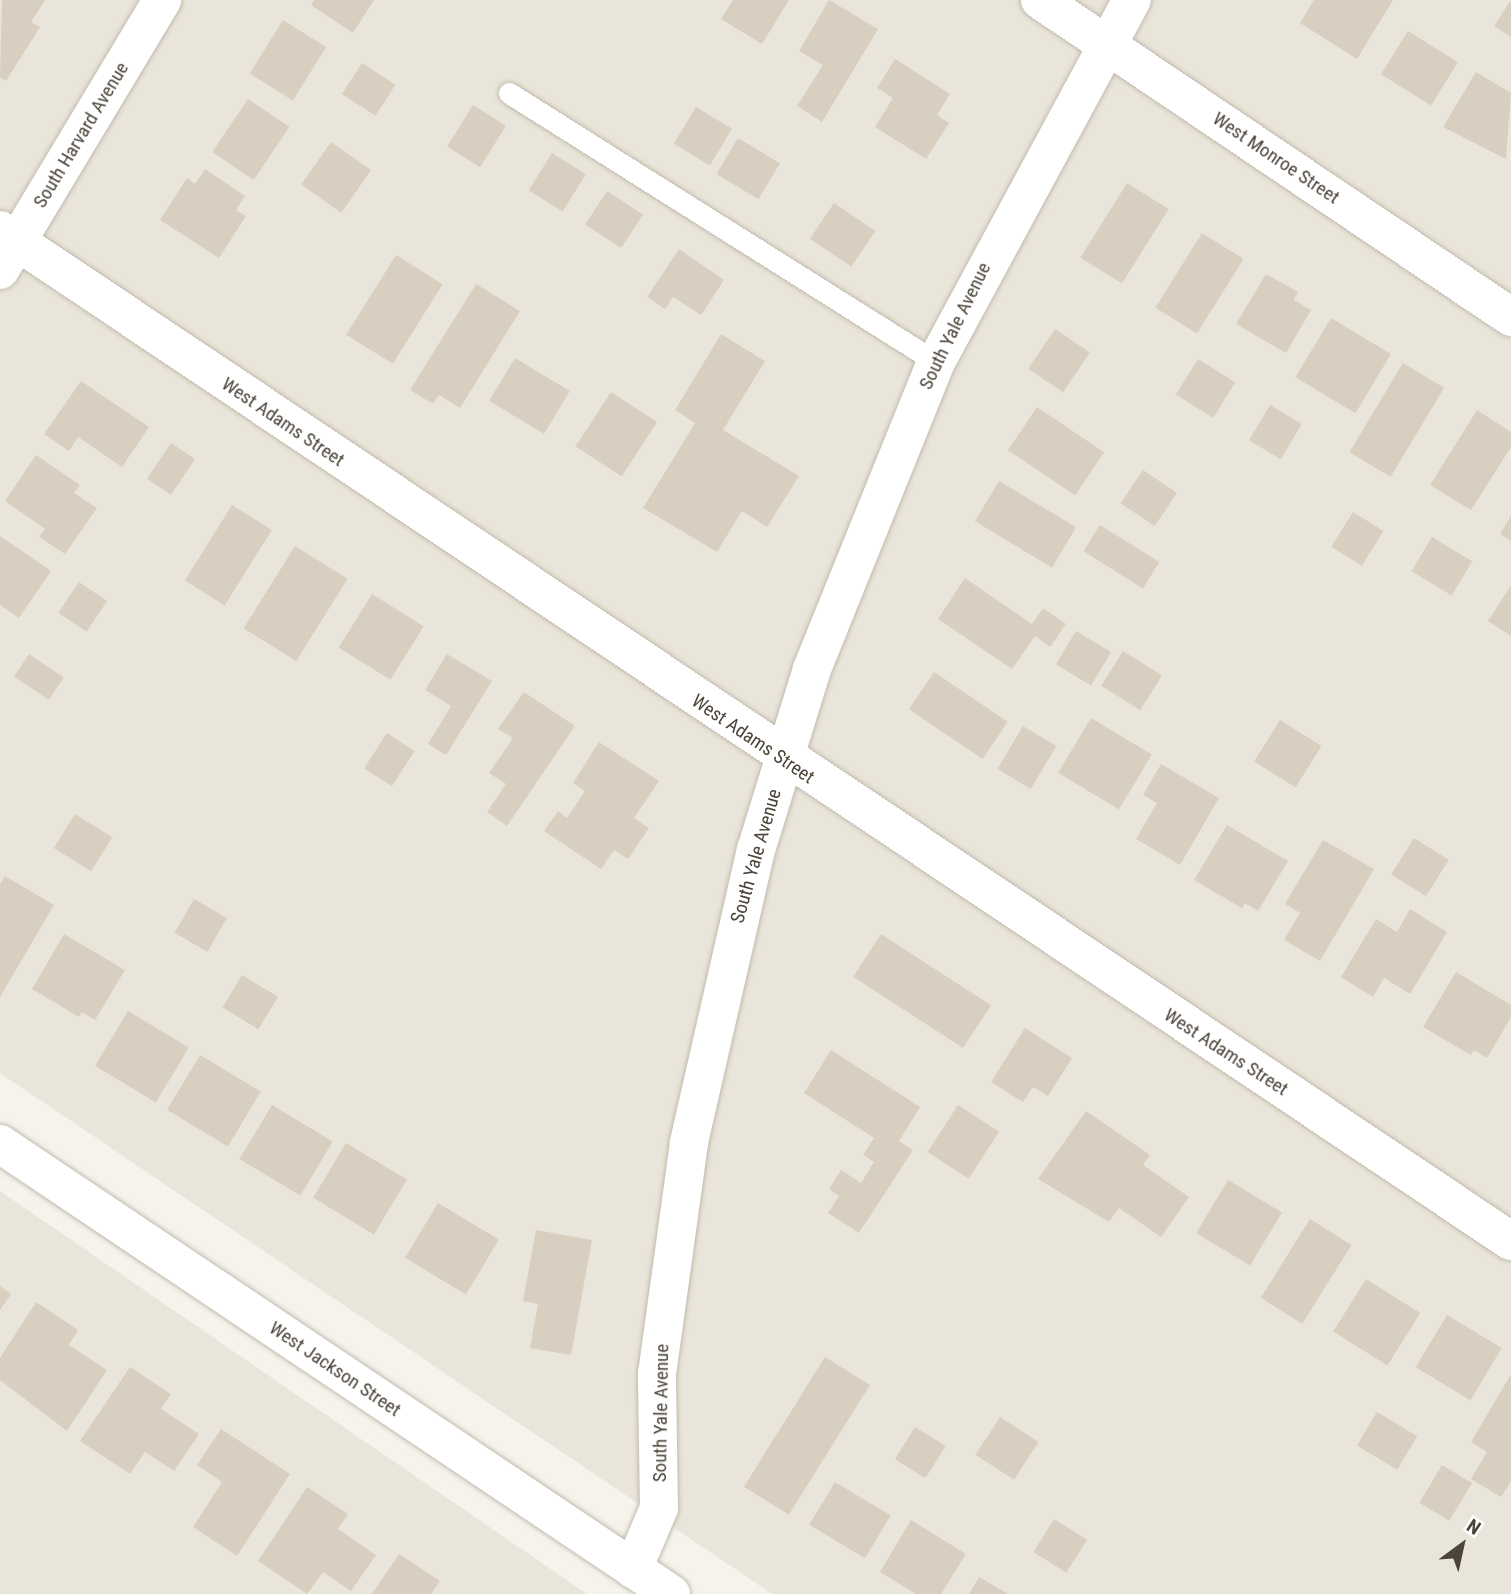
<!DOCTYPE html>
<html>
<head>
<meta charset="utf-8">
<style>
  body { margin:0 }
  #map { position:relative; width:1511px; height:1594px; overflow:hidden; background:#f6f3ec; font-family:"Roboto Condensed",sans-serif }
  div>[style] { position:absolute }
  .residential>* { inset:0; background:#eae5da }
  .building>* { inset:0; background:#d8cfc1; transform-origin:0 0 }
  .roads { filter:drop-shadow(0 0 2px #c2bbae) drop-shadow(0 0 2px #c2bbae) }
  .service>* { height:21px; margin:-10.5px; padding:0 10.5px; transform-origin:10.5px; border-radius:10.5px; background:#fff }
  .minor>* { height:38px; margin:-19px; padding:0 19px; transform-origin:19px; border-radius:19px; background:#fff }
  span { translate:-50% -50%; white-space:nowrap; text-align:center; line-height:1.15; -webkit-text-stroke:7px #fff; paint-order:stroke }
  .street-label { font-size:19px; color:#4b4439 }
  .north { position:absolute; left:1427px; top:1510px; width:70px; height:70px; -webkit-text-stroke:5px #fff; paint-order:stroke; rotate:33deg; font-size:19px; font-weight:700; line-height:28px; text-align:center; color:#4b4439 }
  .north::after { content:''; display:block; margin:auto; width:24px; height:32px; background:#4b4439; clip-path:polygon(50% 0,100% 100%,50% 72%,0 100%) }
</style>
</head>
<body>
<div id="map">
  <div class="residential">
    <div style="clip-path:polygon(0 0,1511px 0,1511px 1594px,772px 1594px,0 1073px)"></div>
    <div style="clip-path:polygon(0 1191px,587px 1594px,0 1594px)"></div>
  </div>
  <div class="building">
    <div style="clip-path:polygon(2px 0,45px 0,31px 22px,40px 27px,6px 81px,0 77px)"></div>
    <div style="clip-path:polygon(314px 0,374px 0,353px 33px,311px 5px)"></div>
    <div style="clip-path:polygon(733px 0,789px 0,762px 44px,721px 19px)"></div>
    <div style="clip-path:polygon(829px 0,878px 29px,822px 122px,797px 106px,823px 65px,799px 51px)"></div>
    <div style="clip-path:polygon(1314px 0,1393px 0,1357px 59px,1300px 23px)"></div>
    <div style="clip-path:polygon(1511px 0,1511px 37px,1494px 26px)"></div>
    <div style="left:283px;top:20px;width:51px;height:63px;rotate:32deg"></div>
    <div style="left:1408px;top:31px;width:59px;height:51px;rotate:32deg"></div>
    <div style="clip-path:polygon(895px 59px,950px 94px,937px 115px,949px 123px,926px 159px,875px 127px,893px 98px,877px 88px)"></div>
    <div style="left:362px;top:63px;width:40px;height:37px;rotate:33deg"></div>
    <div style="clip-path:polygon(1476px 72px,1511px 93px,1506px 159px,1443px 127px)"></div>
    <div style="left:248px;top:99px;width:50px;height:64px;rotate:34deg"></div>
    <div style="left:473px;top:105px;width:39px;height:49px;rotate:32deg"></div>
    <div style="left:696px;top:107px;width:42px;height:43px;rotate:31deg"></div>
    <div style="left:738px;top:138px;width:49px;height:42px;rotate:31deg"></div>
    <div style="left:331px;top:142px;width:49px;height:52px;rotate:35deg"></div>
    <div style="left:552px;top:153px;width:40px;height:44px;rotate:32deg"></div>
    <div style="clip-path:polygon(205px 169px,245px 196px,236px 210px,246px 216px,219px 258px,160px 220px,187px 178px,195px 184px)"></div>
    <div style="left:1127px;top:183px;width:49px;height:88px;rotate:32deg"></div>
    <div style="left:607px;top:191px;width:43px;height:40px;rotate:33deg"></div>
    <div style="left:834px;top:203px;width:50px;height:43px;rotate:34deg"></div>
    <div style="left:1202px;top:233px;width:49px;height:88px;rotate:32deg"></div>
    <div style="clip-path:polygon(679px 249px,724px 280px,701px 315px,673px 297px,665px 309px,647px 297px)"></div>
    <div style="left:396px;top:255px;width:55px;height:94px;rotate:32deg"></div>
    <div style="clip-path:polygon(1266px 274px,1298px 292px,1294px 300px,1311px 310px,1286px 353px,1236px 324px)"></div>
    <div style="clip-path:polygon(476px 284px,520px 311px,460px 408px,439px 395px,433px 404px,410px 390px)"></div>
    <div style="left:1331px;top:318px;width:70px;height:69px;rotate:31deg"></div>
    <div style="left:1055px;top:329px;width:42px;height:48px;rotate:34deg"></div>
    <div style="clip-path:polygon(721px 334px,765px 361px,723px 430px,799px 476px,767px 527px,742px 511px,717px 552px,643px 508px,695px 423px,675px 410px)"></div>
    <div style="left:515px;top:358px;width:64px;height:50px;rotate:31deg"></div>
    <div style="left:1198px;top:359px;width:44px;height:42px;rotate:32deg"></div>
    <div style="left:1403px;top:363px;width:48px;height:104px;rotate:31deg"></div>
    <div style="clip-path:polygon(81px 381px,149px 427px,122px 467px,78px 437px,69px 451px,44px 434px)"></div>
    <div style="left:611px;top:392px;width:55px;height:65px;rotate:33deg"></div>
    <div style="left:1270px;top:405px;width:37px;height:41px;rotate:31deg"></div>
    <div style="left:1037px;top:407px;width:81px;height:52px;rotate:34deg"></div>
    <div style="clip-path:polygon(1477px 410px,1511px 432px,1511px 447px,1471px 510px,1430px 485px)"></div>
    <div style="left:171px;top:443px;width:29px;height:43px;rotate:34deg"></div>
    <div style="clip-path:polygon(36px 455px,80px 485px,74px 493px,97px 508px,65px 554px,39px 537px,45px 529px,5px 501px)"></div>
    <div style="left:1143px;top:470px;width:41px;height:40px;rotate:34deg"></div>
    <div style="left:999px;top:481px;width:90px;height:47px;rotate:31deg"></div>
    <div style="left:232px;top:505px;width:47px;height:89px;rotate:32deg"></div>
    <div style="left:1353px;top:512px;width:36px;height:41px;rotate:32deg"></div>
    <div style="clip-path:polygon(1511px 516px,1511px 541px,1500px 534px)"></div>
    <div style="left:1100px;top:525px;width:70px;height:31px;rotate:32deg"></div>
    <div style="clip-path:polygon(0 536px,51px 571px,19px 618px,0 605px)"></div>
    <div style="left:1432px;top:537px;width:47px;height:40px;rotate:31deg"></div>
    <div style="left:295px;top:546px;width:62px;height:97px;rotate:32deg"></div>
    <div style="clip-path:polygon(965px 578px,1032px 624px,1043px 608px,1066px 624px,1050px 647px,1035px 636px,1012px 669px,938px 619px)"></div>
    <div style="left:79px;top:582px;width:34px;height:37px;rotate:34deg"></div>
    <div style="clip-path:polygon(1511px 585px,1511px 636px,1488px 621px)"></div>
    <div style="left:372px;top:594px;width:61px;height:63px;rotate:32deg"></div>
    <div style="left:1076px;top:631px;width:41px;height:39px;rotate:31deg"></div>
    <div style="left:1123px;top:651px;width:46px;height:41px;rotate:32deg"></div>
    <div style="left:29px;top:654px;width:42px;height:27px;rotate:34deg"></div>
    <div style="clip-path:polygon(447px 654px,492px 681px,446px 755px,428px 744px,451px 706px,425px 690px)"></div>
    <div style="left:934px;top:672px;width:89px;height:45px;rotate:34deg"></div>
    <div style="clip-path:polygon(524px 692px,575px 726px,507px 826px,487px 812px,506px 784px,489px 773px,513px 738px,498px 729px)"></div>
    <div style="left:1091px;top:718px;width:71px;height:64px;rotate:31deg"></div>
    <div style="left:1280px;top:720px;width:49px;height:49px;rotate:32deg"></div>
    <div style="left:1023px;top:726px;width:39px;height:50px;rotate:31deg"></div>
    <div style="left:387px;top:733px;width:33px;height:42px;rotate:33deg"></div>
    <div style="clip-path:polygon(599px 742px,659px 781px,634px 818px,649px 828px,628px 859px,614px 850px,601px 869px,544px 831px,558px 811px,567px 818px,585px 791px,573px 783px)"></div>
    <div style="clip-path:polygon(1161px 764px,1219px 798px,1180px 865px,1136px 839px,1157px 803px,1143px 795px)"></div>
    <div style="left:75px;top:814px;width:44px;height:40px;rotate:32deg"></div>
    <div style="clip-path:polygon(1227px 825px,1288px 861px,1258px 911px,1245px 903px,1242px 908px,1194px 880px)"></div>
    <div style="left:1414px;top:838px;width:41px;height:43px;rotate:32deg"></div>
    <div style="clip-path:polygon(1323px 840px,1374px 869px,1320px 961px,1284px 940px,1300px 913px,1285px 904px)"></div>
    <div style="clip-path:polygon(5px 876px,54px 905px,0 997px,0 884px)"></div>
    <div style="left:194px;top:899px;width:38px;height:39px;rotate:30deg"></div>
    <div style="clip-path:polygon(1410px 909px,1447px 932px,1410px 994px,1384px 978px,1373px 997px,1341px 977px,1376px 919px,1397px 932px)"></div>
    <div style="clip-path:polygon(64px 934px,125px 970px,95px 1020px,82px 1012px,79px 1017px,32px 989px)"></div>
    <div style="left:881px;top:934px;width:131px;height:51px;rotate:33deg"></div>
    <div style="clip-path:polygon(1456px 972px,1511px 1005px,1511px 1017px,1487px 1058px,1474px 1050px,1471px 1055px,1423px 1027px)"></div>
    <div style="left:242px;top:975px;width:42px;height:38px;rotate:31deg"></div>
    <div style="left:128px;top:1011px;width:71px;height:64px;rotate:31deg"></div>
    <div style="clip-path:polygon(1025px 1028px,1072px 1058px,1048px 1096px,1033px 1087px,1023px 1102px,991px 1082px)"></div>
    <div style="clip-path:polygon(831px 1050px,920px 1107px,899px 1141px,913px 1150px,859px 1233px,828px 1213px,839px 1196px,829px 1189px,841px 1170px,861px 1183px,874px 1162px,863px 1155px,874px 1138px,804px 1093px)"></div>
    <div style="left:200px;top:1055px;width:71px;height:64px;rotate:31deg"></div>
    <div style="left:272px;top:1105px;width:71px;height:63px;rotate:31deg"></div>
    <div style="left:958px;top:1105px;width:49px;height:56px;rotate:33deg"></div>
    <div style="clip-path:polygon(1086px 1111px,1150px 1155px,1143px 1165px,1189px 1197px,1161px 1237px,1119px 1208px,1109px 1222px,1038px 1179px)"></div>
    <div style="left:346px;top:1143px;width:71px;height:64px;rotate:31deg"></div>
    <div style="left:1228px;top:1180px;width:63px;height:62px;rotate:31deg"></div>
    <div style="left:438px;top:1203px;width:71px;height:64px;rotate:31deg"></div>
    <div style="left:1310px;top:1219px;width:49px;height:93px;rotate:32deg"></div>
    <div style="clip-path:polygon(536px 1230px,592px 1240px,571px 1355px,530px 1348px,538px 1304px,523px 1301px)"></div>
    <div style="left:1366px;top:1279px;width:64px;height:62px;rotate:32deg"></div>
    <div style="clip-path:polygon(0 1286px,11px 1294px,0 1310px)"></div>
    <div style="clip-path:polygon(36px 1302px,78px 1330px,69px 1345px,107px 1370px,67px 1431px,0 1380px,0 1358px)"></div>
    <div style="left:1447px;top:1315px;width:64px;height:61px;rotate:31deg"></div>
    <div style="left:825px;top:1357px;width:53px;height:153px;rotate:32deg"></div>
    <div style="clip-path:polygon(130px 1367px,171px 1394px,161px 1409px,199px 1434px,174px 1471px,145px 1452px,130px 1474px,80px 1441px)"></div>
    <div style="clip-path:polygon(1511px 1374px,1511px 1481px,1501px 1497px,1471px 1479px,1487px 1452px,1471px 1442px)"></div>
    <div style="left:1377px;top:1412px;width:47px;height:39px;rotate:31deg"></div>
    <div style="left:1000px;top:1417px;width:46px;height:45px;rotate:33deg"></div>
    <div style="left:915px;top:1427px;width:36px;height:38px;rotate:32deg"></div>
    <div style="clip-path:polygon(221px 1429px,290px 1474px,237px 1556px,193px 1527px,222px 1482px,197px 1465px)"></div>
    <div style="left:1442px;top:1465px;width:35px;height:44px;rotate:31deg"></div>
    <div style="left:835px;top:1482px;width:65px;height:50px;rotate:31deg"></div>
    <div style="clip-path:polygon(307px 1487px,348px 1514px,338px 1529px,376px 1555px,351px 1591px,323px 1572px,307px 1594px,258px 1561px)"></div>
    <div style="left:1054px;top:1519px;width:39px;height:39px;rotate:32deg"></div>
    <div style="clip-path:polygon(911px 1520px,966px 1554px,941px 1594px,916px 1594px,880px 1572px)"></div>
    <div style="clip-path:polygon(399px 1554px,440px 1581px,431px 1594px,372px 1594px)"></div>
    <div style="clip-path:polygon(979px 1577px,1008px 1594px,969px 1594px)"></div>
  </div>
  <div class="roads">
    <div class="service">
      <div style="left:509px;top:93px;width:505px;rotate:32.21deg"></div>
    </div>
    <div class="minor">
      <div style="left:1040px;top:0;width:568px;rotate:33.94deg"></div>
      <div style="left:0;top:230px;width:1818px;rotate:33.79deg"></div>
      <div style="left:0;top:270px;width:315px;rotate:-59deg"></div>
      <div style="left:0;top:1144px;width:808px;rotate:33.85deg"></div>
      <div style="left:633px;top:1569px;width:66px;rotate:-66.9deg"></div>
      <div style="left:659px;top:1508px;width:134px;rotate:-90.9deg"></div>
      <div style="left:657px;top:1374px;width:234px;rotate:-82.1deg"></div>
      <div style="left:689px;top:1142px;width:300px;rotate:-77.1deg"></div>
      <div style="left:756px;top:850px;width:189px;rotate:-72.8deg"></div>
      <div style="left:812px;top:669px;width:331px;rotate:-68deg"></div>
      <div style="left:936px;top:362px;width:412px;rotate:-61.6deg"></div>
    </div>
  </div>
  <div class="street-label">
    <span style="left:81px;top:135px;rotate:-59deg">South Harvard Avenue</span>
    <span style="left:1276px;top:158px;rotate:34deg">West Monroe Street</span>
    <span style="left:955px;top:326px;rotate:-64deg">South Yale Avenue</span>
    <span style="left:283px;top:422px;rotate:34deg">West Adams Street</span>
    <span style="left:753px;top:739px;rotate:34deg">West Adams Street</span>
    <span style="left:756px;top:856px;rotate:-74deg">South Yale Avenue</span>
    <span style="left:1226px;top:1052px;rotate:33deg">West Adams Street</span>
    <span style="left:335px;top:1369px;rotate:34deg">West Jackson Street</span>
    <span style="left:661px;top:1413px;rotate:-89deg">South Yale Avenue</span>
  </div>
  <div class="north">N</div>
</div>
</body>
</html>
